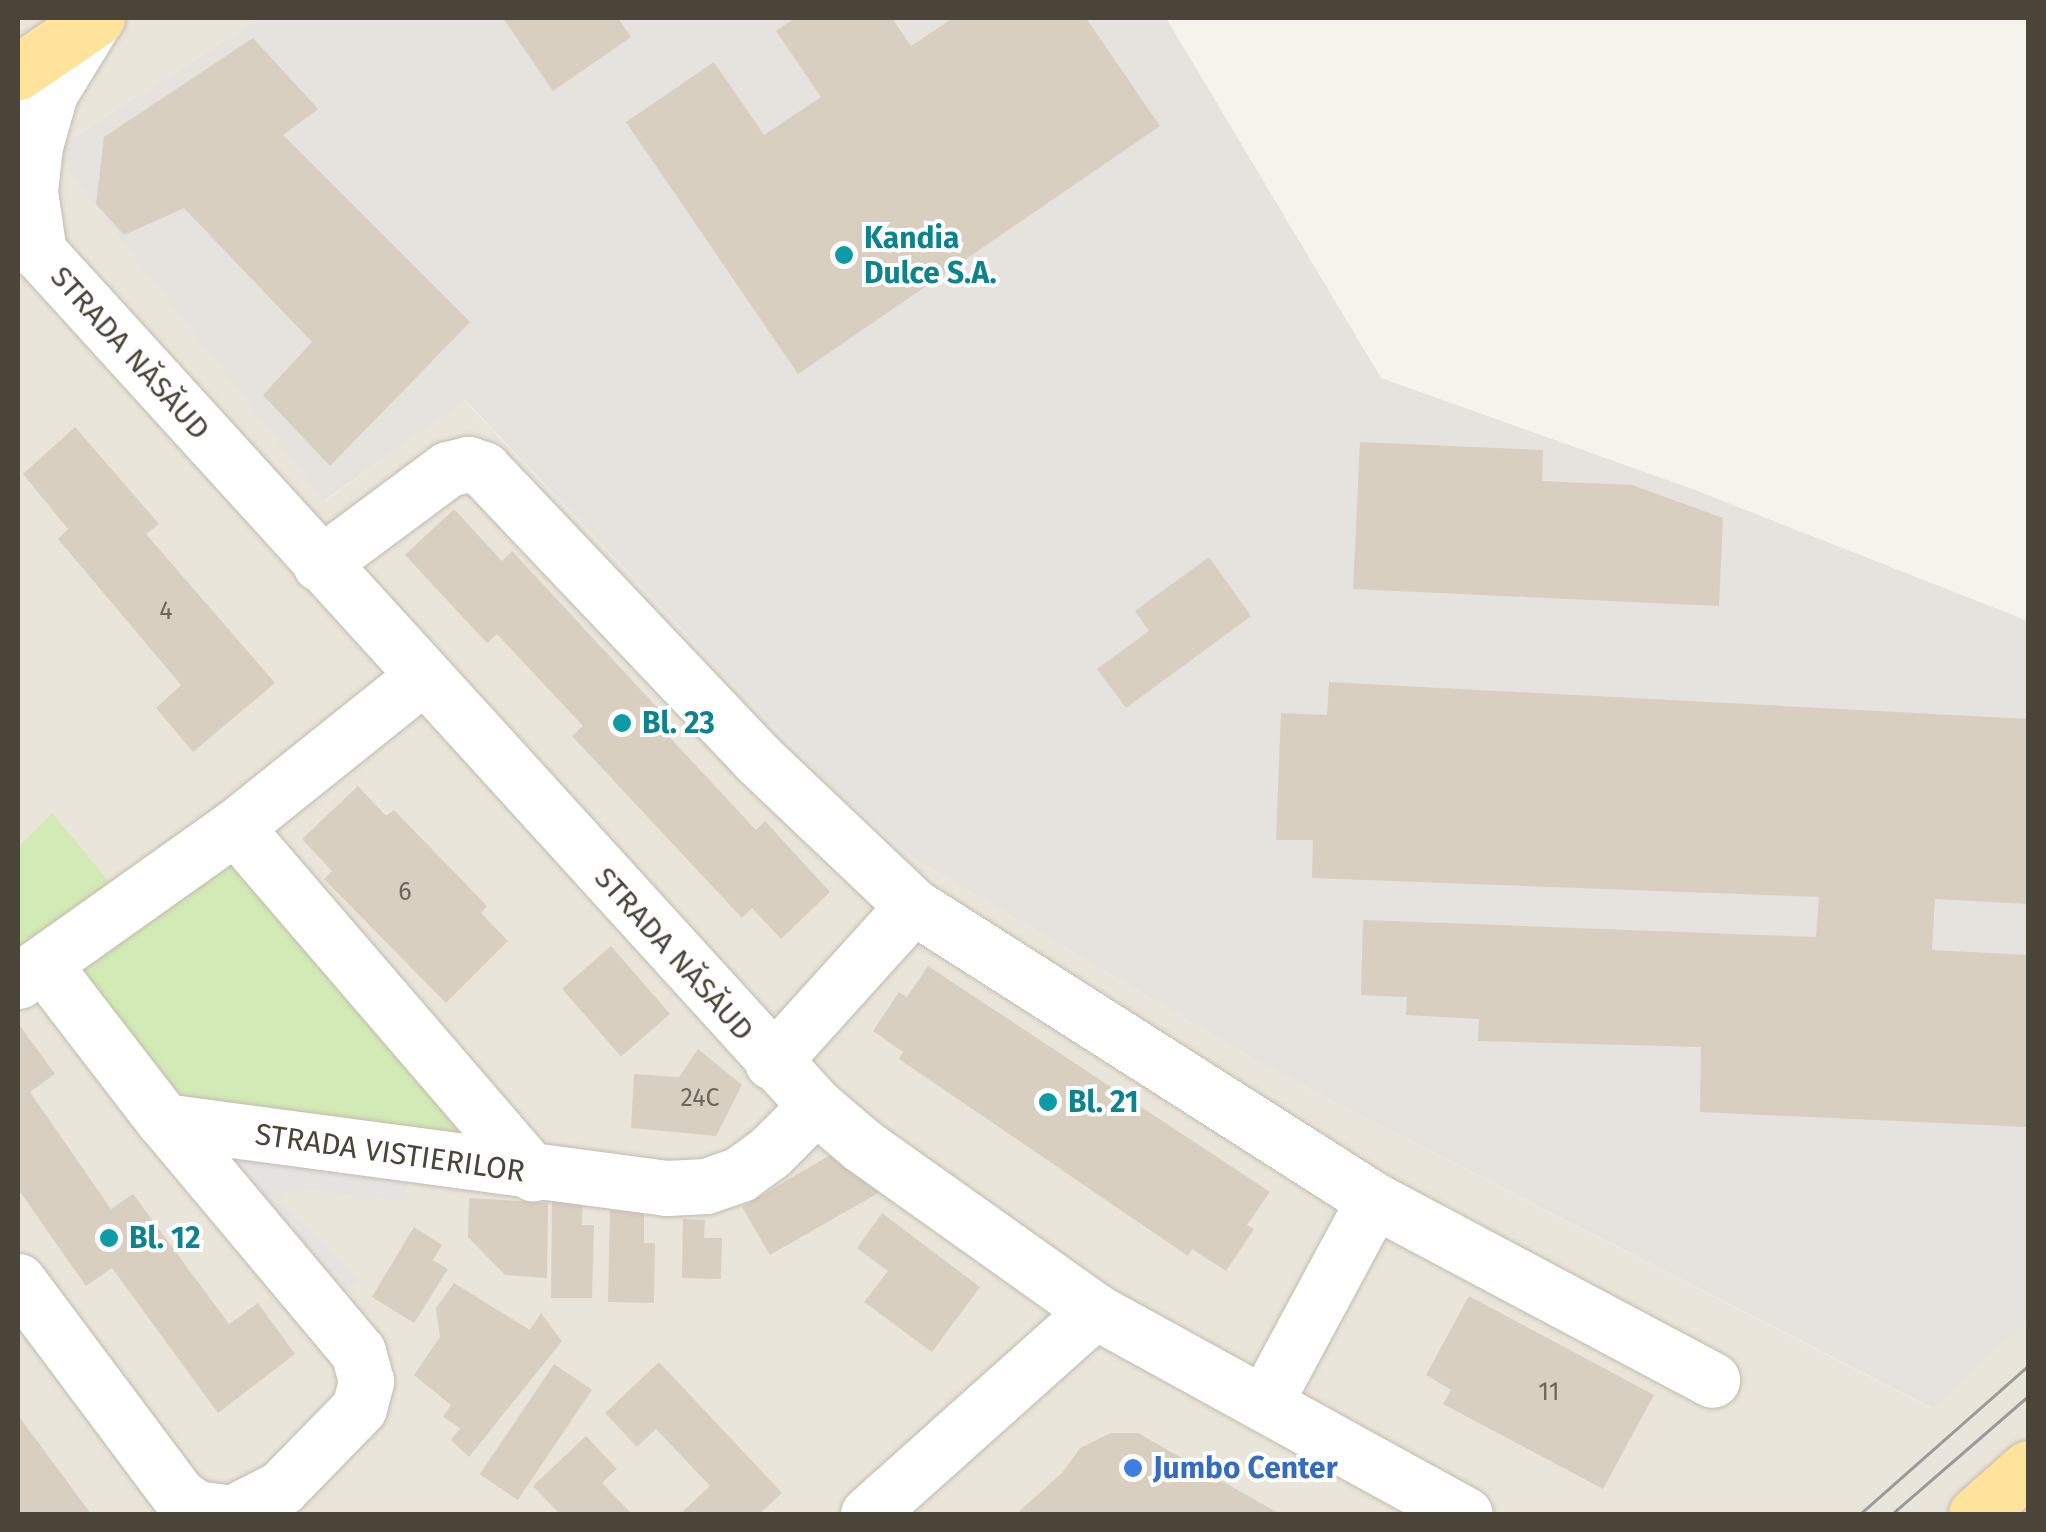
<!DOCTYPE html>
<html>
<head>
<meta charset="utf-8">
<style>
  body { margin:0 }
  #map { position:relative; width:2046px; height:1532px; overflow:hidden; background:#f6f3ec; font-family:"Fira Sans",sans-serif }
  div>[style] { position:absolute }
  .residential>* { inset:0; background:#eae5da }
  .industrial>* { inset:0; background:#e6e2dd }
  .green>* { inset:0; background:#d2eab5 }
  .parking>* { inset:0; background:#e5e3e0 }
  .building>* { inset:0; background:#d8cfc1; transform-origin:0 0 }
  .roads { filter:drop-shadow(0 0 2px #c2bbae) drop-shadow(0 0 2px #c2bbae) }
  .minor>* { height:55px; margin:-27.5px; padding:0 27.5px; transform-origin:27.5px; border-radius:27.5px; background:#fff }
  .major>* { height:55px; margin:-27.5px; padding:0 27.5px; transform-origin:27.5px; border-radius:27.5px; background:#ffe39c }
  .tram>* { height:2.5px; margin:-1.25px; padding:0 1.25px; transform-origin:1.25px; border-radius:1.25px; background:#9a9a9a }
  .dots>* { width:28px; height:28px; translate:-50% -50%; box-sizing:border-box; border:5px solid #fff; border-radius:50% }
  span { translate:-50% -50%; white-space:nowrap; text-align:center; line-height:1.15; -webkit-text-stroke:8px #fff; paint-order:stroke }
  .number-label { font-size:25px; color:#6e675b }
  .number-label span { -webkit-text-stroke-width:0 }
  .culture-label { font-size:30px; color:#0d838f; font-weight:700 }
  .left { translate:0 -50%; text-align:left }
  .street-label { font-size:30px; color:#4b4439 }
  .shop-label { font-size:30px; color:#366cbe; font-weight:700 }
  .frame { position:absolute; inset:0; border:20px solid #4b4439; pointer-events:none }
</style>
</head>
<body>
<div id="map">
  <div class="residential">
    <div style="clip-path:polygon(18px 18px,260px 18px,52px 151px,325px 501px,464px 400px,839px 795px,910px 856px,1265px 1066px,1931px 1408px,2028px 1322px,2028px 1514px,18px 1514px)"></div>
  </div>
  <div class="industrial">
    <div style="clip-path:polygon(260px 18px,1166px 18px,1381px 378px,1695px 490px,2028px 621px,2028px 1322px,1932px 1408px,1265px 1066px,910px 856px,839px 795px,465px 400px,324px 501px,52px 151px)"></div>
  </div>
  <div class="green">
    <div style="clip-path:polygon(52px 813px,128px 904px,235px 827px,533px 1173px,164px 1121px,18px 981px,18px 847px)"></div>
  </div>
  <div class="parking">
    <div style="clip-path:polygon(233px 1131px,412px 1156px,404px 1201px,287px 1187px,280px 1198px,359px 1279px,329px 1313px,204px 1168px)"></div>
  </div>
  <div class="building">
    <div style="clip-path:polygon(503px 18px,618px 18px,631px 37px,553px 91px)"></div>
    <div style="clip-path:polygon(795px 18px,892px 18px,911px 46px,953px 18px,1086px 18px,1160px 126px,798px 374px,626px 122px,714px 62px,764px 135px,821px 97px,776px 31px)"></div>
    <div style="clip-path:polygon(253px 38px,318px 109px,283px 135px,470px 322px,330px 466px,263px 395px,312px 342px,184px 208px,124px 235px,96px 204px,104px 137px)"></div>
    <div style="clip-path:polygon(75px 427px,159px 524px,146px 534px,275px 683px,193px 752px,156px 708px,181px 685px,58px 539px,68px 529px,23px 474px)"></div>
    <div style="clip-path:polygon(1360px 442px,1543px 450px,1542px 481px,1632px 485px,1723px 518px,1719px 606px,1353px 589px)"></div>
    <div style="clip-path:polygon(454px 509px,502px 561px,512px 551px,668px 719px,660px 727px,756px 830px,765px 821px,830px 892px,781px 939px,752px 908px,742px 918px,572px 736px,583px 726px,497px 634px,487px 643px,405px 555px)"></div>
    <div style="clip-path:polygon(1209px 557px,1251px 616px,1126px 708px,1097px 669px,1149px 631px,1135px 611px)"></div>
    <div style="clip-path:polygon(1329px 682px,2028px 719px,2028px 904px,1935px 899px,1932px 950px,2028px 955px,2028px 1127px,1700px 1112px,1701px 1047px,1478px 1041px,1479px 1019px,1406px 1015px,1407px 997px,1361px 995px,1363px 920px,1816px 937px,1819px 897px,1312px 878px,1313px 840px,1276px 840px,1281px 713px,1327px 715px)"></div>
    <div style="clip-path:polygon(358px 786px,386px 816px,394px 810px,487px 906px,481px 913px,508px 941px,446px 1003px,324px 879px,332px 871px,302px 839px)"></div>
    <div style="left:611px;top:946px;width:90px;height:65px;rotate:49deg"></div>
    <div style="clip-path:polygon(928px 966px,1270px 1192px,1247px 1225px,1254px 1229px,1226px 1271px,1192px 1249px,1188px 1256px,899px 1059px,903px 1052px,873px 1031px,899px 992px,907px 997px)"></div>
    <div style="clip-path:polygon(18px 1023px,55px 1074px,30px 1092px,111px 1209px,133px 1194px,229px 1324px,258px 1303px,295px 1354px,218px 1413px,112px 1268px,86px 1286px,18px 1189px)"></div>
    <div style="clip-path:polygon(698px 1049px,742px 1085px,716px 1136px,631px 1128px,634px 1074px,679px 1077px)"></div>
    <div style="clip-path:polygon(830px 1155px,880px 1192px,770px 1255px,742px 1207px)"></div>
    <div style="clip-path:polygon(469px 1198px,548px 1203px,547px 1278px,505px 1275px,468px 1237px)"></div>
    <div style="clip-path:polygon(552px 1200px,583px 1201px,582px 1225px,594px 1225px,592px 1298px,551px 1298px)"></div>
    <div style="clip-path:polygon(610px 1210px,644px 1211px,644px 1243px,655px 1243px,654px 1303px,608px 1302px)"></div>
    <div style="clip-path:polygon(882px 1213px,980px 1287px,932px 1352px,864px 1302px,888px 1271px,857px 1248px)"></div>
    <div style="clip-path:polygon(683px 1219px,705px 1220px,704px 1238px,722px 1238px,721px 1279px,682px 1278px)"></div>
    <div style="clip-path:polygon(414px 1227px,442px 1245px,433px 1260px,448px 1269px,414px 1323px,372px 1297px)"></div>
    <div style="clip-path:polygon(454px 1283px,530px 1330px,541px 1313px,562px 1341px,469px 1457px,451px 1440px,460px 1428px,443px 1417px,451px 1405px,414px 1375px,440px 1337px,436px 1308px)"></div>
    <div style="clip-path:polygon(1469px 1296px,1654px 1395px,1603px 1489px,1443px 1404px,1451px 1390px,1426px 1375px)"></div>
    <div style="clip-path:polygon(659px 1362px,782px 1493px,759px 1514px,680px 1514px,710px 1486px,656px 1429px,637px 1447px,605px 1413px)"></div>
    <div style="left:554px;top:1364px;width:46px;height:133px;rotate:34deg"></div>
    <div style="clip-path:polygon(18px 1415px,91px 1514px,18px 1514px)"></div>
    <div style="clip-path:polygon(1111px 1433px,1138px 1433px,1280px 1514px,1016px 1514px,1062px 1473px,1080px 1448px)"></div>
    <div style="clip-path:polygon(586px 1436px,617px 1469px,602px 1483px,632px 1514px,560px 1514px,533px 1486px)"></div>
  </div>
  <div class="roads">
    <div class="minor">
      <div style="left:18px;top:229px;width:1186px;rotate:47.7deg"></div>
      <div style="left:816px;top:1106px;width:62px;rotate:40.4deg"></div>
      <div style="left:863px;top:1146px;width:285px;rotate:35.4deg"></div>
      <div style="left:1095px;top:1311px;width:422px;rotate:28.8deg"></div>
      <div style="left:39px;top:253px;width:63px;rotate:-98.3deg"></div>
      <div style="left:30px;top:191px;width:45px;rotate:-83.7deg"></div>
      <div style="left:35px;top:146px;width:55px;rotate:-74.2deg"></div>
      <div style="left:50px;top:93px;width:88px;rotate:-58.5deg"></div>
      <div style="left:320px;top:564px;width:159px;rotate:-36.6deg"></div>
      <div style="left:448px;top:469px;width:21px;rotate:-14deg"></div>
      <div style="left:468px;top:464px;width:16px;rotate:18deg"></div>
      <div style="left:483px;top:469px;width:400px;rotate:46.5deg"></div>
      <div style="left:758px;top:759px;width:214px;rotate:43.5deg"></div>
      <div style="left:913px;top:906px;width:547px;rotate:32.53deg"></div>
      <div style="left:1374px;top:1200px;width:383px;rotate:28deg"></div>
      <div style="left:235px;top:827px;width:457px;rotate:49.3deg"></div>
      <div style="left:43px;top:964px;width:198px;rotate:52.4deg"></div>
      <div style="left:164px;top:1121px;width:507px;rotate:7.59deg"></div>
      <div style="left:667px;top:1188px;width:39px;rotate:-3deg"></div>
      <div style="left:706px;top:1186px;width:36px;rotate:-19deg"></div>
      <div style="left:740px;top:1174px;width:36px;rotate:-36deg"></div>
      <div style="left:769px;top:1153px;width:66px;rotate:-45deg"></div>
      <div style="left:18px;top:981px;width:266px;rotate:-35.4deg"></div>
      <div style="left:235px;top:827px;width:240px;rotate:-38.7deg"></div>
      <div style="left:772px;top:1062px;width:210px;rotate:-47.9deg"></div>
      <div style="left:18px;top:1281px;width:269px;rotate:53.2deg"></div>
      <div style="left:179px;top:1496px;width:21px;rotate:35deg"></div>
      <div style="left:196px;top:1508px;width:36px;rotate:8deg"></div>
      <div style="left:232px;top:1513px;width:55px;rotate:-27deg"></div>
      <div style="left:281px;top:1488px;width:112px;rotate:-45.7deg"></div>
      <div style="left:359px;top:1408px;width:28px;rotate:-75deg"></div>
      <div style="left:366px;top:1381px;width:30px;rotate:-105deg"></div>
      <div style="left:358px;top:1352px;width:302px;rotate:-130deg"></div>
      <div style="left:1264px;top:1404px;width:232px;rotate:-61.7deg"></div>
      <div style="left:868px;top:1514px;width:305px;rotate:-41.8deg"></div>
    </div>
    <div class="major">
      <div style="left:18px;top:72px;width:96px;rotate:-34.4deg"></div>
      <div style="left:1976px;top:1514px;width:69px;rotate:-41.5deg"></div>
    </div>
  </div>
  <div class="tram">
    <div style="left:1860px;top:1514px;width:224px;rotate:-41.4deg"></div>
    <div style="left:1892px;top:1514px;width:180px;rotate:-40.9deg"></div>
  </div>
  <div class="dots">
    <div style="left:844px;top:255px;background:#0f9aa8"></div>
    <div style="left:622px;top:723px;background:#0f9aa8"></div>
    <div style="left:1048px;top:1102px;background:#0f9aa8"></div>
    <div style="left:109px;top:1238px;background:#0f9aa8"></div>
    <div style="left:1133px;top:1468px;background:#3f7fe0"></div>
  </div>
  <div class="number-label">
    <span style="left:166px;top:611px">4</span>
    <span style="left:405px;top:892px">6</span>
    <span style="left:700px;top:1098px">24C</span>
    <span style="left:1549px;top:1392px">11</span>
  </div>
  <div class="culture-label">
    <span class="left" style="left:864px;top:255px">Kandia<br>Dulce S.A.</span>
    <span class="left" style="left:642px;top:723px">Bl. 23</span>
    <span class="left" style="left:1068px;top:1102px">Bl. 21</span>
    <span class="left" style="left:129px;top:1238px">Bl. 12</span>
  </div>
  <div class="street-label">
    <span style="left:130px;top:353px;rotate:48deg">STRADA NĂSĂUD</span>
    <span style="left:674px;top:954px;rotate:48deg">STRADA NĂSĂUD</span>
    <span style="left:390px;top:1153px;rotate:8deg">STRADA VISTIERILOR</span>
  </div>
  <div class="shop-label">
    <span class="left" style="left:1153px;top:1468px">Jumbo Center</span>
  </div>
  <div class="frame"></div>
</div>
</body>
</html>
